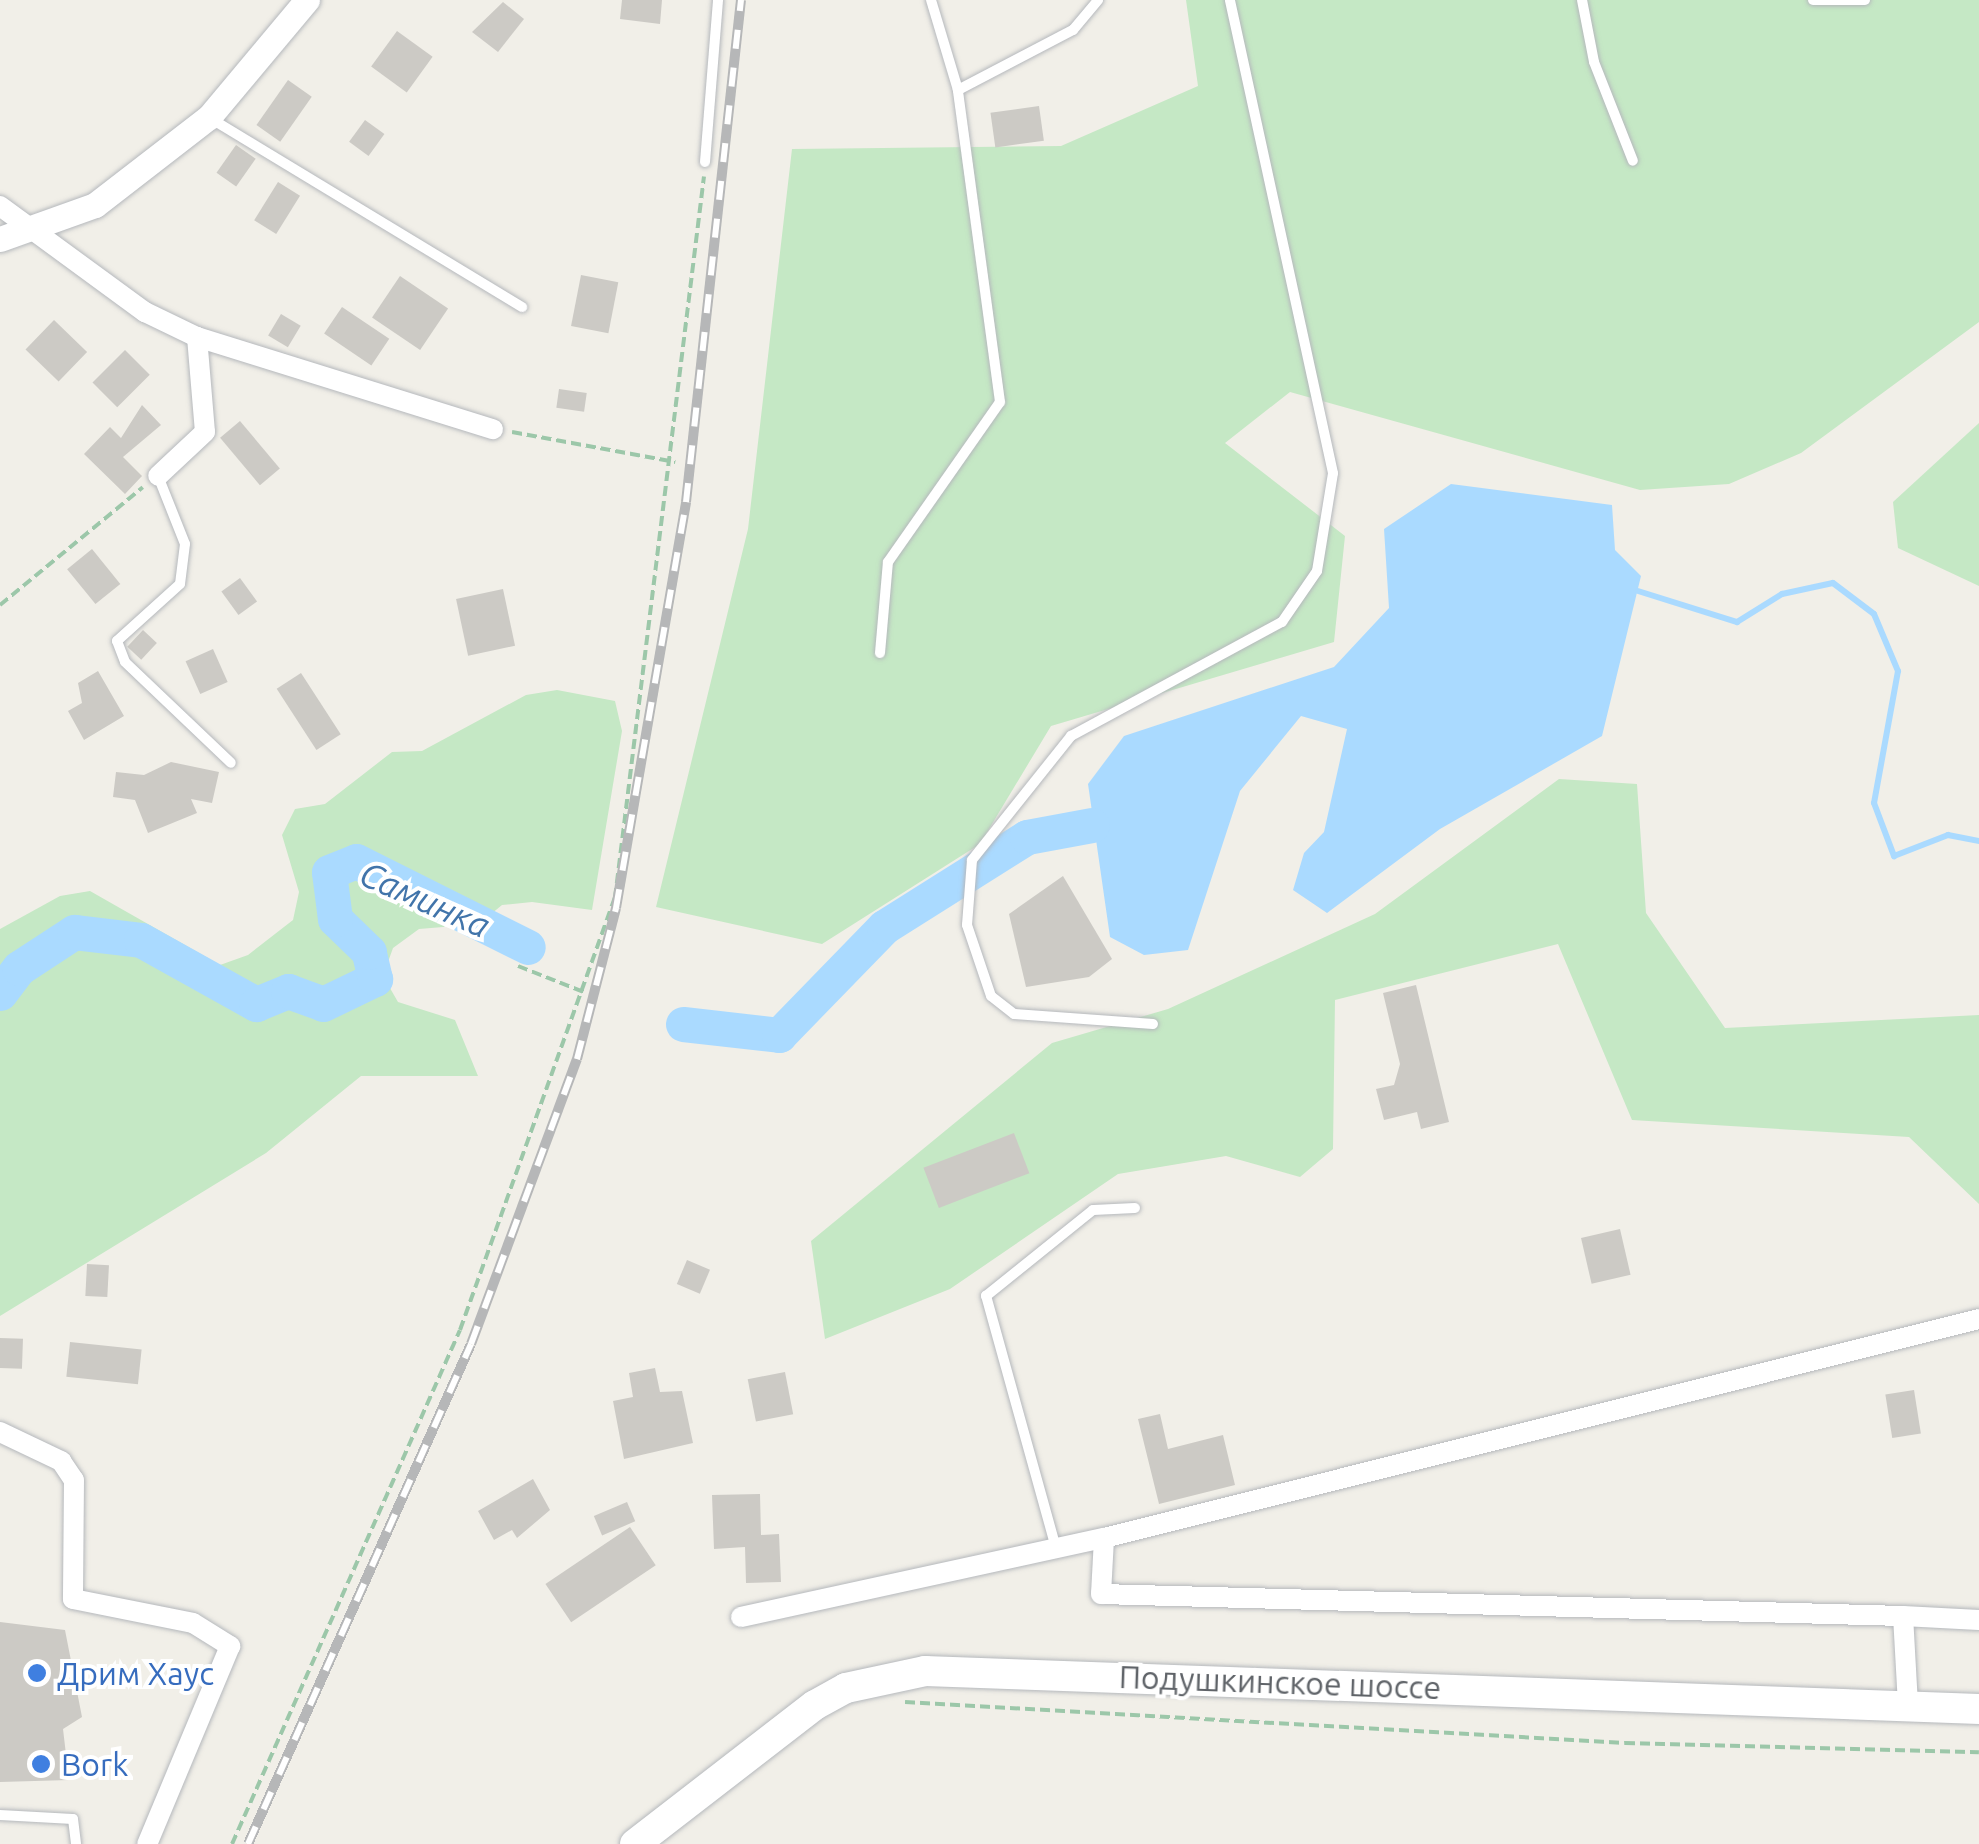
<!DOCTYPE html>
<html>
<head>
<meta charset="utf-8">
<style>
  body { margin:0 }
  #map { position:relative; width:1979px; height:1844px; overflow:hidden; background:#f1efe8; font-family:Ubuntu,sans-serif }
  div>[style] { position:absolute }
  .green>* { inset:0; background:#c5e8c5 }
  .water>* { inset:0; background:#aadaff }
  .stream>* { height:6px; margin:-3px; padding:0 3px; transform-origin:3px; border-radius:3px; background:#aadaff }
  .river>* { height:35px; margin:-17.5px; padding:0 17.5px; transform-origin:17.5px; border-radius:17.5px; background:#aadaff }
  .building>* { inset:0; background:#cccac5; transform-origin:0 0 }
  .path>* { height:4px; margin-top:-2px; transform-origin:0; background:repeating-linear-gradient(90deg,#9cc7a9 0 10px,transparent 0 15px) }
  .roads { filter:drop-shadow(0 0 2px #b5b8bc) drop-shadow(0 0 2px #b5b8bc) }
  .service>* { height:10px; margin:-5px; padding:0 5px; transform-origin:5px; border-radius:5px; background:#fff }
  .minor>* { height:20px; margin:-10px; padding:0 10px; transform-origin:10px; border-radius:10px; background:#fff }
  .tertiary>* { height:25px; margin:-12.5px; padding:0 12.5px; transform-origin:12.5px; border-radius:12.5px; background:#fff }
  .secondary>* { height:30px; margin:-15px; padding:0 15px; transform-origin:15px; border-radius:15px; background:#fff }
  .rail>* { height:10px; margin-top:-5px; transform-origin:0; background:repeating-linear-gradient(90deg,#fff 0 19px,#b6b7b8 0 38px); box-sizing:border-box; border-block:2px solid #b6b7b8 }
  .dots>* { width:28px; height:28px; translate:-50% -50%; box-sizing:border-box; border:5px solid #fff; border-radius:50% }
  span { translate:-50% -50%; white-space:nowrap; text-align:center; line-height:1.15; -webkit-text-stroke:8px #fff; paint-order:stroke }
  .shop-label { font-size:32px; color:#366cbe }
  .left { translate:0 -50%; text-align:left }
  .street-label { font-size:32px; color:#5f6368 }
  .water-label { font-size:35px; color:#4174aa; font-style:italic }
</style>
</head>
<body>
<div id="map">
  <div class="green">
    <div style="clip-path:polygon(1186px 0,1979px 0,1979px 322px,1801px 453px,1729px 484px,1640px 490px,1290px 392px,1225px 443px,1345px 536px,1334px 642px,1051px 726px,980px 844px,822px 944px,656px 907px,748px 529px,792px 149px,1061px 146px,1198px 86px)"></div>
    <div style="clip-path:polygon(1979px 423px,1979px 586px,1898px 548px,1893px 502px)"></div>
    <div style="clip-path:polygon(557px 690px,615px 701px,622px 731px,592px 910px,532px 902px,502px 905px,479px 924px,419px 929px,393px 948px,383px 976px,398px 1002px,455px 1020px,478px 1076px,361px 1076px,266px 1153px,0 1316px,0 929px,60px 896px,90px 891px,220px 965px,248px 955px,293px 920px,299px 892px,282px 835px,295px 809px,325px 804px,392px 752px,422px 751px,526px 695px)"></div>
    <div style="clip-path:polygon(1559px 779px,1637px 784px,1646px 913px,1725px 1028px,1979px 1015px,1979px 1204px,1909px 1137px,1632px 1120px,1558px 944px,1335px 1000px,1333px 1149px,1300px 1177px,1226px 1156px,1118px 1174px,950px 1289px,825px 1339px,811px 1241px,1052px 1043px,1168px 1009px,1375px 914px)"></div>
  </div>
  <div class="water">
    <div style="clip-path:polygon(1451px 484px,1612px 505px,1615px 550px,1641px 576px,1602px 736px,1440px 829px,1327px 913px,1293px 890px,1304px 853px,1324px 832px,1347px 729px,1301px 716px,1240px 791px,1188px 950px,1144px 955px,1110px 937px,1088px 784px,1124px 736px,1334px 667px,1389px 608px,1384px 529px)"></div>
  </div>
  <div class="stream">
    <div style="left:1638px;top:591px;width:104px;rotate:17.4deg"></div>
    <div style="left:1737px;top:622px;width:53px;rotate:-31.9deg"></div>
    <div style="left:1782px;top:594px;width:52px;rotate:-12.2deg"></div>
    <div style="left:1833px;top:583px;width:51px;rotate:37.1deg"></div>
    <div style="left:1874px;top:614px;width:62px;rotate:67.2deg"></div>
    <div style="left:1898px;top:671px;width:134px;rotate:100.3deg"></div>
    <div style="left:1874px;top:803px;width:57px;rotate:69.3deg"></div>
    <div style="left:1894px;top:856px;width:58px;rotate:-21.3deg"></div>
    <div style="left:1948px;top:835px;width:32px;rotate:11deg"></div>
  </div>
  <div class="river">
    <div style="left:0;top:993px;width:31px;rotate:-53deg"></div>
    <div style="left:19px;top:968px;width:66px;rotate:-33.2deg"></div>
    <div style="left:74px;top:932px;width:67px;rotate:6.8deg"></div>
    <div style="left:141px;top:940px;width:132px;rotate:29.1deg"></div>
    <div style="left:256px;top:1004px;width:35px;rotate:-22deg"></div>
    <div style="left:288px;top:991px;width:37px;rotate:20deg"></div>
    <div style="left:323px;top:1004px;width:58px;rotate:-25.7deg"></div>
    <div style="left:375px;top:979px;width:28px;rotate:-103deg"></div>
    <div style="left:369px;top:952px;width:47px;rotate:-135.9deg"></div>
    <div style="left:335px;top:919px;width:47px;rotate:-97.3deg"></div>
    <div style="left:329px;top:872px;width:29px;rotate:-22deg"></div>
    <div style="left:356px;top:861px;width:192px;rotate:26.6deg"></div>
    <div style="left:683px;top:1024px;width:97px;rotate:6.5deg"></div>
    <div style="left:779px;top:1035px;width:151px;rotate:-45.8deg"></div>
    <div style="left:884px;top:927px;width:169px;rotate:-32.2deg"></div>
    <div style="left:1027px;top:837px;width:66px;rotate:-10.5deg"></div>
  </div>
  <div class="building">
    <div style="clip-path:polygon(622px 0,662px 0,660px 24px,620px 19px)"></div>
    <div style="clip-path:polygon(503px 2px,524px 19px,498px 52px,472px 32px)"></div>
    <div style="left:397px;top:31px;width:44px;height:44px;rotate:36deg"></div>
    <div style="left:288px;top:80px;width:29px;height:55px;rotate:35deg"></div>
    <div style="left:1039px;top:106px;width:35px;height:49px;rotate:82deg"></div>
    <div style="left:365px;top:120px;width:24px;height:27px;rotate:36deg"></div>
    <div style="left:236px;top:145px;width:24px;height:34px;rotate:35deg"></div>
    <div style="left:278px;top:182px;width:26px;height:45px;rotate:32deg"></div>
    <div style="left:581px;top:275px;width:38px;height:52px;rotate:11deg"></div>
    <div style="left:400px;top:276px;width:58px;height:50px;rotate:34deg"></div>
    <div style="left:342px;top:307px;width:57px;height:32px;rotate:34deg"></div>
    <div style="left:281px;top:314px;width:23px;height:25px;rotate:31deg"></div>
    <div style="left:54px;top:320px;width:46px;height:41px;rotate:44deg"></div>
    <div style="left:125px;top:350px;width:35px;height:46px;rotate:45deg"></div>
    <div style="left:559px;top:389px;width:28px;height:19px;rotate:8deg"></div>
    <div style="clip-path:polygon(142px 405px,161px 425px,123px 457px,142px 476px,125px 494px,84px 454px,110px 427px,121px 438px)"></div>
    <div style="left:240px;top:421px;width:62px;height:26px;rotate:50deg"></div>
    <div style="left:92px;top:549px;width:45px;height:32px;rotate:51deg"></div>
    <div style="left:240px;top:578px;width:29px;height:23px;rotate:54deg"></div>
    <div style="left:503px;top:589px;width:58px;height:48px;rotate:78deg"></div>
    <div style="left:143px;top:630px;width:19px;height:23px;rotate:43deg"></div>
    <div style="left:213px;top:649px;width:36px;height:30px;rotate:66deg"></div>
    <div style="clip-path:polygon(98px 671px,124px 716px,84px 740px,68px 711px,82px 703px,78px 683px)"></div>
    <div style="left:301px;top:673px;width:73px;height:29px;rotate:57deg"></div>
    <div style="clip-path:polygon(171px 762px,219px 772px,212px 803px,191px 799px,197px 813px,148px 833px,135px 800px,113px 797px,116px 772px,144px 775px)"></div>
    <div style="clip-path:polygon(1063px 876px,1112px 959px,1089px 977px,1026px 987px,1009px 914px)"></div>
    <div style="clip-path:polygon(1416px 985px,1449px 1122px,1421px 1129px,1417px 1112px,1384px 1120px,1376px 1089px,1394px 1085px,1400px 1064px,1383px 993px)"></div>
    <div style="left:1014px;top:1133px;width:43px;height:97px;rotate:69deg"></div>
    <div style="left:1620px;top:1229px;width:47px;height:40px;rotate:77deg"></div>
    <div style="left:687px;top:1260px;width:25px;height:26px;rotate:23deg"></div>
    <div style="left:87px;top:1264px;width:22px;height:32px;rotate:3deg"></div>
    <div style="left:0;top:1338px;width:23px;height:30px;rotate:2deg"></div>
    <div style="left:70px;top:1342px;width:72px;height:35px;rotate:6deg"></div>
    <div style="clip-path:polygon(655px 1368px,660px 1392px,682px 1391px,693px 1443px,624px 1459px,613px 1401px,633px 1397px,629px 1373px)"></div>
    <div style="left:785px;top:1372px;width:43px;height:38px;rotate:79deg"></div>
    <div style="left:1914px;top:1390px;width:44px;height:29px;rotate:81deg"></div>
    <div style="clip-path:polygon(1160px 1414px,1168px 1449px,1223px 1435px,1235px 1485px,1159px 1504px,1138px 1419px)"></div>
    <div style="clip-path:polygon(533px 1479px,550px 1510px,517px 1538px,512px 1530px,494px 1540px,478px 1511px)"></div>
    <div style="clip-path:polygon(760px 1494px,761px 1535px,779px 1534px,781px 1582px,746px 1583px,745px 1547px,714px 1549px,712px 1495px)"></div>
    <div style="left:627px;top:1502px;width:21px;height:36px;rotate:67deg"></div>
    <div style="left:630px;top:1527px;width:46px;height:102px;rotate:56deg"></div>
    <div style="clip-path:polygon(0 1622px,65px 1630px,82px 1717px,63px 1729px,69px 1780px,0 1782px)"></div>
  </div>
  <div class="path">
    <div style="left:512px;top:432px;width:166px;rotate:10.4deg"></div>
    <div style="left:0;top:605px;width:185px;rotate:-39.5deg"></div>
    <div style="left:518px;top:966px;width:71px;rotate:21.5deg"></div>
    <div style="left:905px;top:1702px;width:721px;rotate:3.26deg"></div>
    <div style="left:1625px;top:1743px;width:354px;rotate:1.5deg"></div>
    <div style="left:232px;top:1844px;width:562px;rotate:-66.08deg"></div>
    <div style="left:460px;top:1330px;width:459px;rotate:-70.3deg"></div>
    <div style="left:615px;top:898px;width:727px;rotate:-82.97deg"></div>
  </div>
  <div class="roads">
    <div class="service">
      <div style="left:1582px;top:0;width:63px;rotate:79deg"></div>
      <div style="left:1594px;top:62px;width:106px;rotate:68.5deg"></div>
      <div style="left:1813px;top:0;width:52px"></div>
      <div style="left:958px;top:90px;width:130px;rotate:-27.6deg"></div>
      <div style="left:1073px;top:30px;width:39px;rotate:-50deg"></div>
      <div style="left:210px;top:118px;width:365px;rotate:31.2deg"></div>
      <div style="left:705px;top:162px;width:163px;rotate:-85.4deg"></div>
      <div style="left:158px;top:476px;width:73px;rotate:68.3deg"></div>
      <div style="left:185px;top:544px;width:40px;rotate:97.1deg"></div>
      <div style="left:180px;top:584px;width:85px;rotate:137.9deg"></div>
      <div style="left:117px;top:641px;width:22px;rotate:69deg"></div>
      <div style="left:125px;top:662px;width:146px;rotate:43.6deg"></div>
      <div style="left:880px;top:653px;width:91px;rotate:-85deg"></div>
      <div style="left:888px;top:562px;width:195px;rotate:-55deg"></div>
      <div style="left:1000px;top:402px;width:315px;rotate:-97.7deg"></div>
      <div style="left:958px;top:90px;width:94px;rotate:-106.7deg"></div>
      <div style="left:1153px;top:1024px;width:139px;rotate:-175.9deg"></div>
      <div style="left:1014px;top:1014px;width:29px;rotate:-142deg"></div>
      <div style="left:991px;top:996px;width:75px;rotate:-108.7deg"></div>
      <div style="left:967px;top:925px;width:65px;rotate:-85.6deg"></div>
      <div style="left:972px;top:860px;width:159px;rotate:-51.4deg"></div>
      <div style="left:1071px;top:736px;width:240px;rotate:-28.4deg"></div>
      <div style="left:1282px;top:622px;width:62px;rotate:-55.5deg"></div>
      <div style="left:1317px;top:571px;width:99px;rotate:-80.7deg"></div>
      <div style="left:1333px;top:473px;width:484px;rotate:-102.3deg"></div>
      <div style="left:1056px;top:1548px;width:262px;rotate:-105.5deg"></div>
      <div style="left:986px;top:1296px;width:137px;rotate:-38.8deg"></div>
      <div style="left:1093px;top:1210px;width:42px;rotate:-2.7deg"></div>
      <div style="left:0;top:1815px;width:73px;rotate:3.1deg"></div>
      <div style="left:73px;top:1819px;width:25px;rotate:83deg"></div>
    </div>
    <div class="minor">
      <div style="left:0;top:206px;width:180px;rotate:36.2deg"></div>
      <div style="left:145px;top:312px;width:58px;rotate:25.7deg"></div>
      <div style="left:197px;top:337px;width:95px;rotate:85.2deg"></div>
      <div style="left:205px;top:432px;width:64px;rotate:136.9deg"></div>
      <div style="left:197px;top:337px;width:310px;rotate:17.3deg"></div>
      <div style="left:0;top:1432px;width:68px;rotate:25.4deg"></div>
      <div style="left:61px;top:1461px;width:23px;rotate:56deg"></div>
      <div style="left:74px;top:1480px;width:119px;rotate:90.5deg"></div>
      <div style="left:73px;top:1599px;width:122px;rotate:11.3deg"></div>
      <div style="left:193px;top:1623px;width:44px;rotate:31.9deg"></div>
      <div style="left:230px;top:1646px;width:215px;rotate:112.7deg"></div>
      <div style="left:1903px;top:1616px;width:76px;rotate:3deg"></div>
      <div style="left:741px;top:1617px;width:371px;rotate:-12.3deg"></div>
      <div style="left:1908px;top:1705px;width:89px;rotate:-93.2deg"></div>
      <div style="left:1903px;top:1616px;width:802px;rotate:-178.43deg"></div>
      <div style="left:1101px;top:1594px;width:56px;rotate:-86.9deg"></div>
      <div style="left:1104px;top:1538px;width:902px;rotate:-14.05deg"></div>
    </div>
    <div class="tertiary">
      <div style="left:0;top:239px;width:101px;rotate:-19.7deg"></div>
      <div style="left:95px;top:205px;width:144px;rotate:-37.7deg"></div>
      <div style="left:209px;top:117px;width:153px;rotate:-50.1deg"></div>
    </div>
    <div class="secondary">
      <div style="left:635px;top:1844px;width:227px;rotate:-37.7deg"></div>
      <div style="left:815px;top:1705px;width:35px;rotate:-29deg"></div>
      <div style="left:846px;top:1688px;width:81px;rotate:-12.1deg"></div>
      <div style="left:925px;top:1671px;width:1055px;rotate:2.06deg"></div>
    </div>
  </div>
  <div class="rail">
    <div style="left:248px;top:1844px;width:547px;rotate:-65.96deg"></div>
    <div style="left:471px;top:1344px;width:304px;rotate:-69.6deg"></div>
    <div style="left:577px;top:1059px;width:156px;rotate:-75.5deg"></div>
    <div style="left:616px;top:908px;width:412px;rotate:-80.2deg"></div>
    <div style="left:686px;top:502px;width:505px;rotate:-83.75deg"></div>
  </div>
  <div class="dots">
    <div style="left:37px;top:1673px;background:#3f7fe0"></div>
    <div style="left:41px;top:1764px;background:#3f7fe0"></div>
  </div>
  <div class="shop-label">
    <span class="left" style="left:57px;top:1673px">Дрим Хаус</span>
    <span class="left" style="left:61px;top:1764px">Bork</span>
  </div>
  <div class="street-label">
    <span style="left:1280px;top:1682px;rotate:2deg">Подушкинское шоссе</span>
  </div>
  <div class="water-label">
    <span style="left:425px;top:899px;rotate:24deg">Саминка</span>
  </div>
</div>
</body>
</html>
